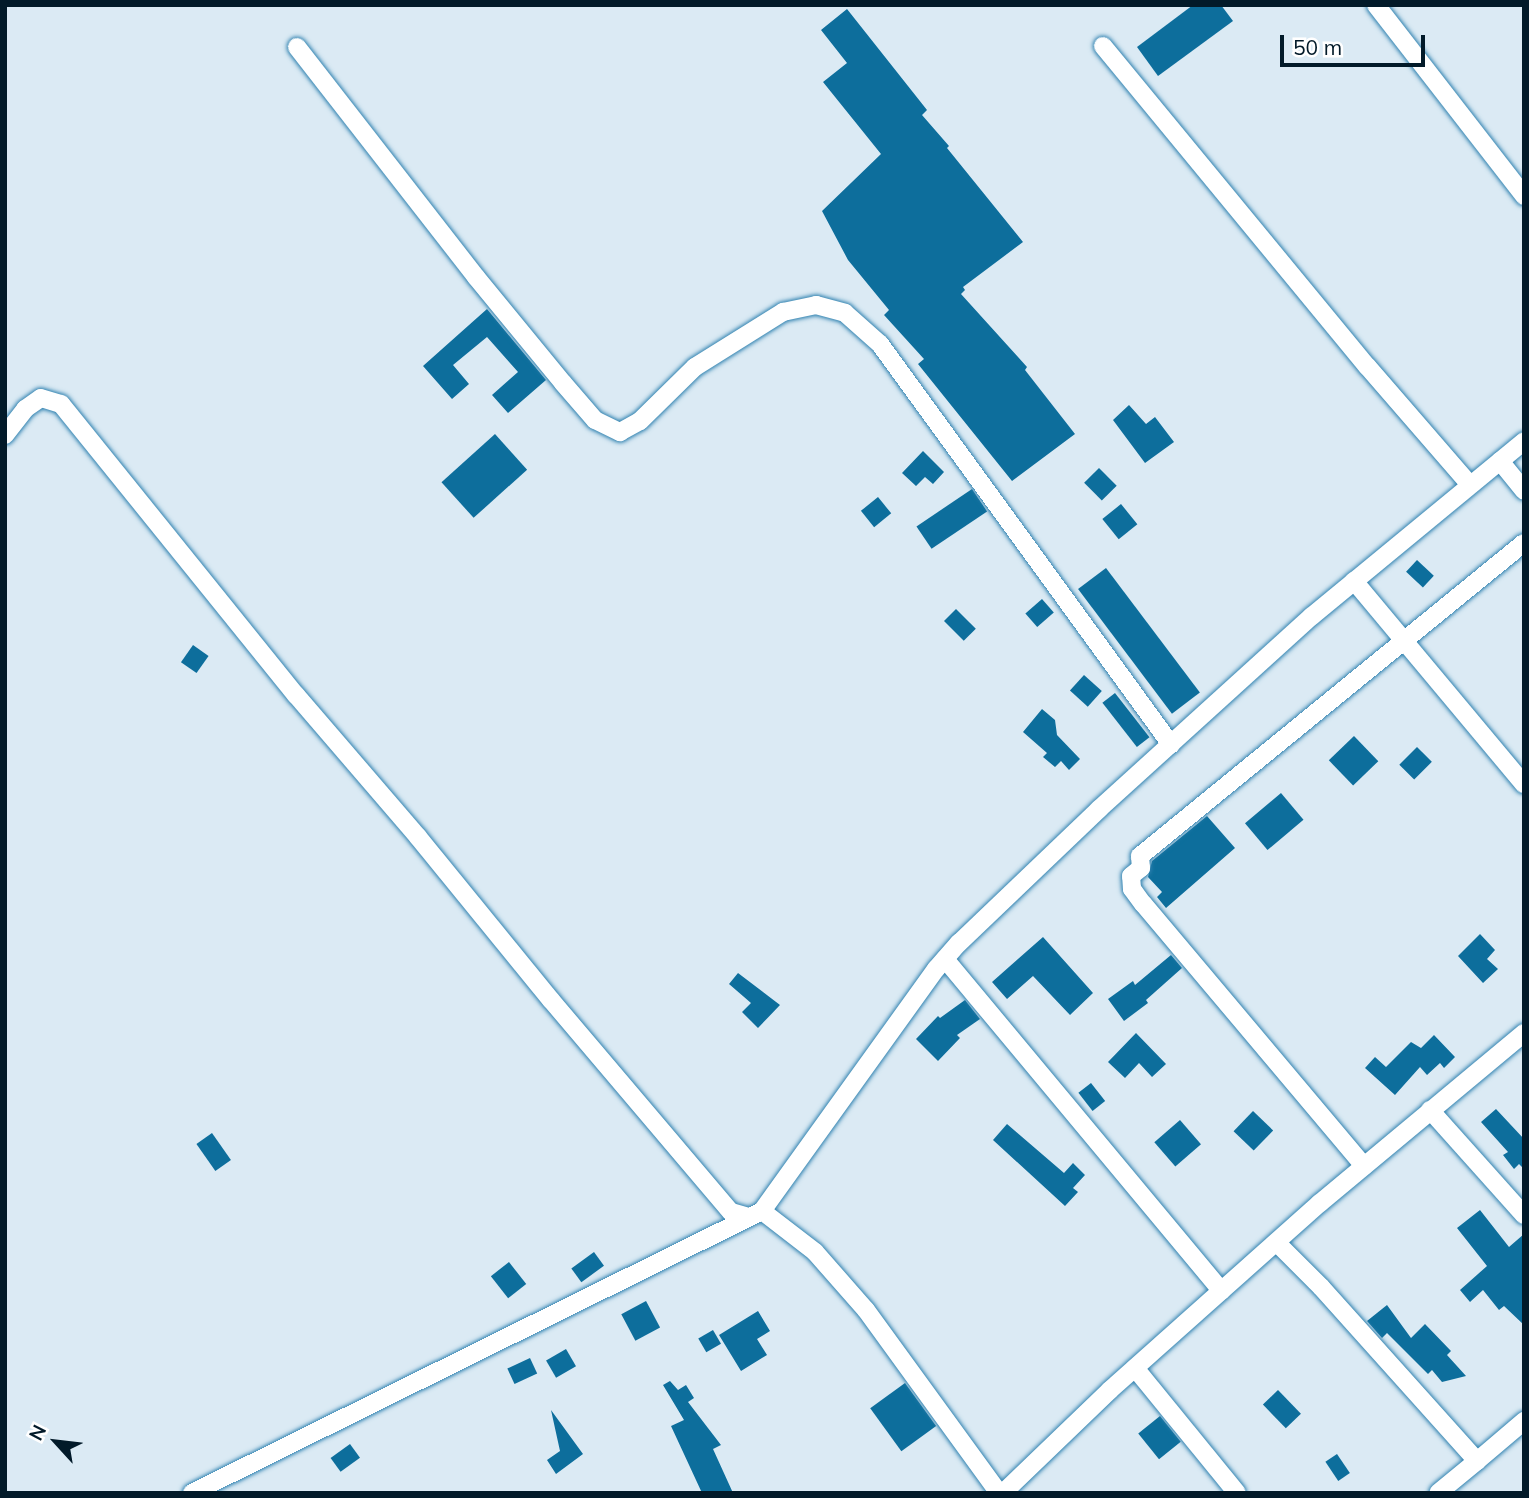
<!DOCTYPE html>
<html>
<head>
<meta charset="utf-8">
<style>
  body { margin:0 }
  #map { position:relative; width:1529px; height:1498px; overflow:hidden; background:#dbeaf4; font-family:Mulish,sans-serif }
  div>[style] { position:absolute }
  .building>* { inset:0; background:#0d6e9c; transform-origin:0 0 }
  .roads { filter:drop-shadow(0 0 2px #3082b0) drop-shadow(0 0 2px #3082b0) }
  .minor>* { height:18px; margin:-9px; padding:0 9px; transform-origin:9px; border-radius:9px; background:#fff }
  span { translate:-50% -50%; white-space:nowrap; text-align:center; line-height:1.15; -webkit-text-stroke:7px #fff; paint-order:stroke }
  .frame { position:absolute; inset:0; border:7px solid #021a29; pointer-events:none }
  .north { position:absolute; left:21px; top:1407px; width:70px; height:70px; -webkit-text-stroke:5px #fff; paint-order:stroke; rotate:297deg; font-size:19px; font-weight:700; line-height:28px; text-align:center; color:#021a29 }
  .north::after { content:''; display:block; margin:auto; width:24px; height:32px; background:#021a29; clip-path:polygon(50% 0,100% 100%,50% 72%,0 100%) }
  .scale { position:absolute; left:1280px; top:35px; width:145px; height:32px; box-sizing:border-box; border:4px solid #021a29; border-top:0; padding-left:9px; font-size:21px; line-height:24px; white-space:nowrap; color:#021a29; -webkit-text-stroke:5px #fff; paint-order:stroke }
</style>
</head>
<body>
<div id="map">
  <div class="building">
    <div style="clip-path:polygon(1193px 5px,1221px 5px,1233px 21px,1158px 76px,1137px 47px)"></div>
    <div style="clip-path:polygon(847px 9px,927px 110px,922px 115px,949px 146px,947px 148px,1023px 242px,963px 287px,965px 290px,961px 294px,1027px 367px,1025px 370px,1075px 434px,1012px 481px,918px 364px,924px 359px,884px 315px,889px 310px,848px 260px,822px 211px,881px 154px,823px 82px,847px 63px,821px 30px)"></div>
    <div style="clip-path:polygon(487px 309px,546px 380px,508px 413px,492px 395px,518px 372px,487px 337px,453px 365px,469px 384px,452px 399px,423px 366px)"></div>
    <div style="clip-path:polygon(1129px 405px,1146px 424px,1155px 417px,1174px 442px,1145px 463px,1113px 420px)"></div>
    <div style="left:495px;top:434px;width:48px;height:72px;rotate:48deg"></div>
    <div style="clip-path:polygon(923px 451px,944px 472px,933px 484px,925px 477px,916px 486px,902px 473px)"></div>
    <div style="left:1099px;top:468px;width:25px;height:21px;rotate:45deg"></div>
    <div style="left:972px;top:489px;width:27px;height:67px;rotate:56deg"></div>
    <div style="left:878px;top:497px;width:21px;height:22px;rotate:51deg"></div>
    <div style="left:1121px;top:504px;width:26px;height:24px;rotate:51deg"></div>
    <div style="left:1417px;top:560px;width:23px;height:16px;rotate:43deg"></div>
    <div style="left:1106px;top:568px;width:156px;height:35px;rotate:53deg"></div>
    <div style="left:1042px;top:599px;width:18px;height:22px;rotate:49deg"></div>
    <div style="left:956px;top:609px;width:28px;height:17px;rotate:45deg"></div>
    <div style="left:193px;top:645px;width:19px;height:21px;rotate:35deg"></div>
    <div style="left:1084px;top:675px;width:24px;height:21px;rotate:42deg"></div>
    <div style="left:1115px;top:693px;width:56px;height:16px;rotate:52deg"></div>
    <div style="clip-path:polygon(1042px 709px,1055px 720px,1057px 735px,1080px 759px,1069px 770px,1061px 761px,1055px 767px,1043px 757px,1047px 753px,1023px 732px)"></div>
    <div style="left:1354px;top:736px;width:35px;height:35px;rotate:46deg"></div>
    <div style="left:1417px;top:747px;width:21px;height:25px;rotate:45deg"></div>
    <div style="left:1281px;top:793px;width:35px;height:47px;rotate:50deg"></div>
    <div style="clip-path:polygon(1207px 816px,1235px 848px,1166px 908px,1157px 897px,1162px 892px,1148px 877px,1152px 861px)"></div>
    <div style="clip-path:polygon(1480px 934px,1495px 950px,1487px 959px,1498px 969px,1483px 983px,1458px 956px)"></div>
    <div style="clip-path:polygon(1043px 937px,1093px 993px,1070px 1015px,1033px 976px,1007px 999px,992px 982px)"></div>
    <div style="clip-path:polygon(1171px 955px,1182px 968px,1146px 1000px,1148px 1003px,1124px 1021px,1108px 999px,1133px 981px,1135px 985px)"></div>
    <div style="clip-path:polygon(738px 973px,780px 1005px,758px 1028px,742px 1012px,751px 1003px,729px 984px)"></div>
    <div style="clip-path:polygon(965px 1000px,980px 1019px,957px 1035px,960px 1038px,938px 1061px,916px 1039px,938px 1016px,940px 1018px)"></div>
    <div style="clip-path:polygon(1136px 1033px,1166px 1064px,1152px 1077px,1139px 1063px,1125px 1078px,1108px 1062px)"></div>
    <div style="clip-path:polygon(1434px 1035px,1455px 1057px,1444px 1068px,1440px 1063px,1427px 1075px,1420px 1067px,1395px 1095px,1365px 1068px,1375px 1057px,1386px 1067px,1411px 1042px,1421px 1048px)"></div>
    <div style="left:1091px;top:1083px;width:23px;height:16px;rotate:52deg"></div>
    <div style="clip-path:polygon(1496px 1109px,1524px 1139px,1524px 1169px,1519px 1164px,1514px 1169px,1503px 1155px,1508px 1152px,1481px 1122px)"></div>
    <div style="left:1253px;top:1111px;width:28px;height:28px;rotate:44deg"></div>
    <div style="left:1180px;top:1120px;width:32px;height:34px;rotate:49deg"></div>
    <div style="clip-path:polygon(1007px 1124px,1064px 1173px,1073px 1163px,1085px 1175px,1073px 1188px,1078px 1192px,1065px 1206px,993px 1140px)"></div>
    <div style="left:212px;top:1133px;width:33px;height:19px;rotate:55deg"></div>
    <div style="clip-path:polygon(1480px 1210px,1509px 1247px,1524px 1234px,1524px 1325px,1504px 1306px,1499px 1310px,1483px 1290px,1470px 1302px,1460px 1290px,1487px 1266px,1457px 1228px)"></div>
    <div style="left:594px;top:1252px;width:17px;height:28px;rotate:54deg"></div>
    <div style="left:509px;top:1262px;width:28px;height:23px;rotate:52deg"></div>
    <div style="left:646px;top:1301px;width:30px;height:28px;rotate:62deg"></div>
    <div style="clip-path:polygon(1387px 1305px,1411px 1338px,1425px 1324px,1451px 1351px,1447px 1355px,1466px 1376px,1442px 1382px,1432px 1370px,1428px 1374px,1387px 1333px,1382px 1338px,1367px 1321px)"></div>
    <div style="clip-path:polygon(758px 1311px,770px 1331px,757px 1339px,767px 1355px,741px 1371px,719px 1335px)"></div>
    <div style="left:713px;top:1330px;width:16px;height:17px;rotate:60deg"></div>
    <div style="left:566px;top:1349px;width:20px;height:23px;rotate:60deg"></div>
    <div style="left:530px;top:1358px;width:17px;height:25px;rotate:65deg"></div>
    <div style="clip-path:polygon(670px 1381px,678px 1390px,686px 1385px,694px 1398px,688px 1402px,721px 1445px,713px 1449px,733px 1493px,702px 1493px,671px 1426px,684px 1420px,663px 1385px)"></div>
    <div style="left:905px;top:1383px;width:53px;height:43px;rotate:54deg"></div>
    <div style="left:1278px;top:1390px;width:33px;height:21px;rotate:46deg"></div>
    <div style="clip-path:polygon(551px 1410px,583px 1454px,556px 1474px,547px 1460px,560px 1451px)"></div>
    <div style="left:1160px;top:1416px;width:33px;height:28px;rotate:51deg"></div>
    <div style="left:350px;top:1444px;width:17px;height:24px;rotate:54deg"></div>
    <div style="left:1337px;top:1454px;width:23px;height:14px;rotate:56deg"></div>
  </div>
  <div class="roads">
    <div class="minor">
      <div style="left:1376px;top:5px;width:242px;rotate:52.2deg"></div>
      <div style="left:1103px;top:46px;width:415px;rotate:50.5deg"></div>
      <div style="left:1367px;top:366px;width:157px;rotate:49.1deg"></div>
      <div style="left:297px;top:47px;width:291px;rotate:52.1deg"></div>
      <div style="left:476px;top:277px;width:137px;rotate:50.6deg"></div>
      <div style="left:563px;top:383px;width:49px;rotate:49.1deg"></div>
      <div style="left:595px;top:420px;width:28px;rotate:26deg"></div>
      <div style="left:620px;top:432px;width:23px;rotate:-29deg"></div>
      <div style="left:640px;top:421px;width:77px;rotate:-44.5deg"></div>
      <div style="left:695px;top:367px;width:104px;rotate:-32deg"></div>
      <div style="left:783px;top:312px;width:34px;rotate:-12deg"></div>
      <div style="left:816px;top:305px;width:30px;rotate:15deg"></div>
      <div style="left:845px;top:313px;width:47px;rotate:41.5deg"></div>
      <div style="left:880px;top:344px;width:495px;rotate:54deg"></div>
      <div style="left:5px;top:435px;width:33px;rotate:-52deg"></div>
      <div style="left:25px;top:409px;width:19px;rotate:-35deg"></div>
      <div style="left:41px;top:398px;width:21px;rotate:17deg"></div>
      <div style="left:61px;top:404px;width:374px;rotate:51.1deg"></div>
      <div style="left:296px;top:695px;width:187px;rotate:49.3deg"></div>
      <div style="left:418px;top:837px;width:210px;rotate:50.8deg"></div>
      <div style="left:551px;top:1000px;width:278px;rotate:49.7deg"></div>
      <div style="left:731px;top:1212px;width:19px;rotate:16deg"></div>
      <div style="left:1500px;top:461px;width:38px;rotate:51deg"></div>
      <div style="left:1354px;top:581px;width:265px;rotate:50.1deg"></div>
      <div style="left:945px;top:959px;width:432px;rotate:50.2deg"></div>
      <div style="left:1430px;top:1110px;width:141px;rotate:48.2deg"></div>
      <div style="left:1364px;top:1166px;width:343px;rotate:-130.1deg"></div>
      <div style="left:1143px;top:904px;width:19px;rotate:-126deg"></div>
      <div style="left:1132px;top:889px;width:13px;rotate:-94deg"></div>
      <div style="left:1131px;top:876px;width:13px;rotate:-39deg"></div>
      <div style="left:1141px;top:868px;width:12px;rotate:-95deg"></div>
      <div style="left:1140px;top:856px;width:495px;rotate:-39.2deg"></div>
      <div style="left:762px;top:1211px;width:298px;rotate:-54.3deg"></div>
      <div style="left:936px;top:969px;width:35px;rotate:-49deg"></div>
      <div style="left:959px;top:943px;width:194px;rotate:-43.7deg"></div>
      <div style="left:1099px;top:809px;width:287px;rotate:-42.2deg"></div>
      <div style="left:1312px;top:616px;width:275px;rotate:-39.5deg"></div>
      <div style="left:1278px;top:1244px;width:61px;rotate:45deg"></div>
      <div style="left:1321px;top:1287px;width:234px;rotate:48.1deg"></div>
      <div style="left:1477px;top:1461px;width:50px;rotate:140.6deg"></div>
      <div style="left:1135px;top:1368px;width:161px;rotate:50.8deg"></div>
      <div style="left:1477px;top:1461px;width:62px;rotate:-40.4deg"></div>
      <div style="left:192px;top:1493px;width:636px;rotate:-26.32deg"></div>
      <div style="left:762px;top:1211px;width:67px;rotate:37.7deg"></div>
      <div style="left:815px;top:1252px;width:77px;rotate:48.7deg"></div>
      <div style="left:866px;top:1310px;width:226px;rotate:54deg"></div>
      <div style="left:1003px;top:1493px;width:149px;rotate:-43.9deg"></div>
      <div style="left:1110px;top:1390px;width:281px;rotate:-41.7deg"></div>
      <div style="left:1320px;top:1203px;width:266px;rotate:-39.8deg"></div>
    </div>
  </div>
  <div class="frame"></div>
  <div class="north">N</div>
  <div class="scale">50 m</div>
</div>
</body>
</html>
